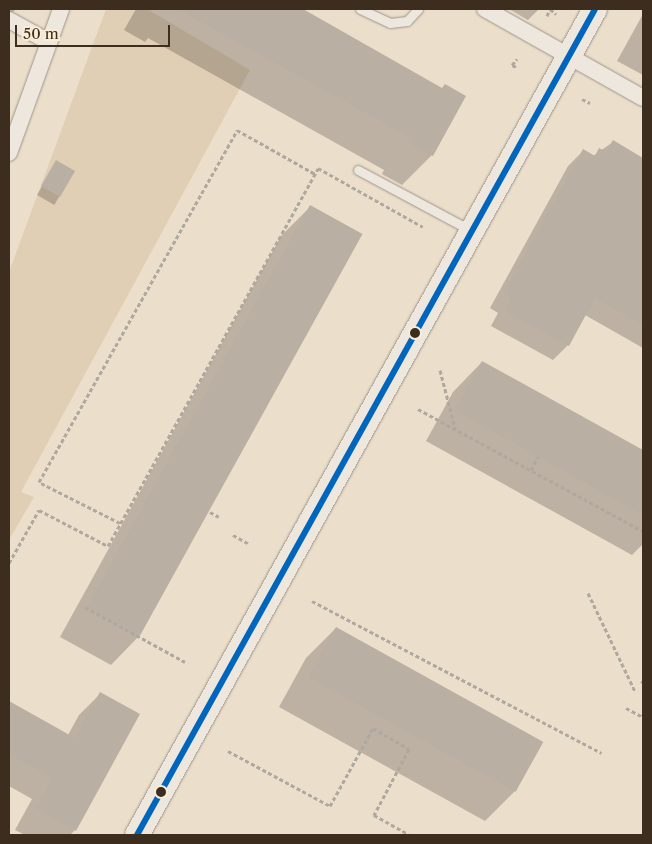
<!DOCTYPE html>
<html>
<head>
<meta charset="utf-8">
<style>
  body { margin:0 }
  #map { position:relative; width:652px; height:844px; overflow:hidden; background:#ebdecb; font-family:"Libre Caslon Text",serif }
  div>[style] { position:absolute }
  .green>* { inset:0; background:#e1cfb5 }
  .shadow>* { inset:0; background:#0003; transform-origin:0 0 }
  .building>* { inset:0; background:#b9afa2; transform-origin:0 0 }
  .path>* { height:3px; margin-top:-1.5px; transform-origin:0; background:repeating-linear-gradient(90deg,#aea89f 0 4px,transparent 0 6.5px) }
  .roads { filter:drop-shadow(0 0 1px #9e9589) drop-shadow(0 0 1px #9e9589) }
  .lane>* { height:9px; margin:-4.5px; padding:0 4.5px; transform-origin:4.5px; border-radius:4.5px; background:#eee7de }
  .street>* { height:16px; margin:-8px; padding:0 8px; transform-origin:8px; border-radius:8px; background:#eee7de }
  .secondary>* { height:24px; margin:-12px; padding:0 12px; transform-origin:12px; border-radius:12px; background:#eee7de }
  .bus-1>* { height:6px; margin:-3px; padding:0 3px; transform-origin:3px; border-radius:3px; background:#0065bd }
  .dots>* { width:14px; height:14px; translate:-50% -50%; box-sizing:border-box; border:2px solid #faecd5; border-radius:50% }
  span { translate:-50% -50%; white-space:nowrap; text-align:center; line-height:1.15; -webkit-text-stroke:4.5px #faecd5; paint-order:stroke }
  .frame { position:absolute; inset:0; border:10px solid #3c2d1f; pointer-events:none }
  .scale { position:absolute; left:15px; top:25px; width:155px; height:22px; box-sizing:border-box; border:2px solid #3c2d1f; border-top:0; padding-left:6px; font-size:15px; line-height:18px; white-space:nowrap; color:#3c2d1f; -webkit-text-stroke:4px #faecd5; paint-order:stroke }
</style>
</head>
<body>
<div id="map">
  <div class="green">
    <div style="clip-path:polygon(106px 9px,147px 9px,250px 70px,21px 492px,34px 497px,9px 540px,9px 272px)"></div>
  </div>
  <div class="shadow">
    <div style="clip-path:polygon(9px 9px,16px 9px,9px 16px)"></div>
    <div style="clip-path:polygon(136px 9px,297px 9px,441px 89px,432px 155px,402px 185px,382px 174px,384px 170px,148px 38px,145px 42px,124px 30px)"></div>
    <div style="clip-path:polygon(509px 9px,539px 9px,528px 20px)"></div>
    <div style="clip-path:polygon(643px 14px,643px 75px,617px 61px)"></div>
    <div style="clip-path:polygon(613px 142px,643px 159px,643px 348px,585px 315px,568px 345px,553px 360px,491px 326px,498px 313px,490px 308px,568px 166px,583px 151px,593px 156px)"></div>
    <div style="left:56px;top:162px;width:20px;height:38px;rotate:30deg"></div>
    <div style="clip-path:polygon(310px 207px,361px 234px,140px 635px,111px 665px,60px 637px,281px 236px)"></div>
    <div style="clip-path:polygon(482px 362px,643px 451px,643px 544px,632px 555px,426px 441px,453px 392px)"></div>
    <div style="clip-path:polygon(336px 628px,515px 791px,485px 821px,279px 707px,306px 658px)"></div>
    <div style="clip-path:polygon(101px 693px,75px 830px,70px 835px,25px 835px,15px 830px,32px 799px,9px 786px,9px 703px,68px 735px,79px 715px)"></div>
  </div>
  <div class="building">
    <div style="clip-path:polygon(178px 9px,303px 9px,442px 88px,445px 84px,466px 96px,433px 156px,411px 144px,413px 139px)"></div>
    <div style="clip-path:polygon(613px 140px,643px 158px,643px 325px,595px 298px,569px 346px,505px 311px,512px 297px,504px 293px,583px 149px,595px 156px,599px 148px,606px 152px)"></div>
    <div style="left:56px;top:160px;width:22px;height:30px;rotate:30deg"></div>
    <div style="left:310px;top:205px;width:60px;height:459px;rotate:29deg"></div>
    <div style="clip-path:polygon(482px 361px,643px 450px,643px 515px,455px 410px)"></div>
    <div style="left:336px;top:627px;width:237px;height:57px;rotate:29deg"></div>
    <div style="clip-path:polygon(100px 692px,140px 714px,76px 831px,36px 808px,53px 778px,9px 754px,9px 701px,75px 738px)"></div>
  </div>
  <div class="path">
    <div style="left:547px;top:16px;width:8px;rotate:-67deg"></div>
    <div style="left:550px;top:9px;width:8px;rotate:40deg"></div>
    <div style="left:516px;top:67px;width:4px;rotate:-153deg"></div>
    <div style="left:512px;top:65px;width:8px;rotate:-50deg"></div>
    <div style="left:582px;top:99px;width:9px;rotate:27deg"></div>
    <div style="left:440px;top:370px;width:60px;rotate:75.5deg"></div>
    <div style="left:418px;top:409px;width:256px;rotate:28.5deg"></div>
    <div style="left:531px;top:470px;width:15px;rotate:-62deg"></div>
    <div style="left:210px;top:512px;width:10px;rotate:29deg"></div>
    <div style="left:120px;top:523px;width:91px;rotate:-153.2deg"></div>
    <div style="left:39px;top:482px;width:404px;rotate:-60.6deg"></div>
    <div style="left:237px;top:130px;width:90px;rotate:29.4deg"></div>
    <div style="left:233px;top:535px;width:18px;rotate:29deg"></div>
    <div style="left:9px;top:563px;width:61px;rotate:-60.5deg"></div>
    <div style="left:39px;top:510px;width:78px;rotate:27.6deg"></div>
    <div style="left:108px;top:546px;width:432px;rotate:-60.9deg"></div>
    <div style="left:318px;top:168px;width:120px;rotate:29.3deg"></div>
    <div style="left:588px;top:593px;width:109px;rotate:64.4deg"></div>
    <div style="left:312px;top:601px;width:327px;rotate:27.7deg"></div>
    <div style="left:85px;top:607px;width:114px;rotate:28.8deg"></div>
    <div style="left:641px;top:681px;width:2px;rotate:27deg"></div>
    <div style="left:626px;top:708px;width:19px;rotate:28deg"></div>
    <div style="left:228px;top:751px;width:116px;rotate:28.3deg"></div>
    <div style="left:330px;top:806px;width:89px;rotate:-61.1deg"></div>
    <div style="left:373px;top:728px;width:42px;rotate:30.3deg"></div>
    <div style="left:409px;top:749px;width:75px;rotate:117.9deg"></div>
    <div style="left:374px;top:815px;width:41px;rotate:29.1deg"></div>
  </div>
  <div class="roads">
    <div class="lane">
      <div style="left:360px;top:9px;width:33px;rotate:25deg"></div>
      <div style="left:390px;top:23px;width:17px;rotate:-7deg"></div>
      <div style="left:407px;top:21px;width:16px;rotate:-47deg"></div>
      <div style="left:358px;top:170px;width:129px;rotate:28.2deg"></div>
    </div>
    <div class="street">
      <div style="left:485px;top:9px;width:181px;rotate:29.4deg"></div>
      <div style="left:9px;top:20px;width:46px;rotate:28.8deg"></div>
      <div style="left:9px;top:153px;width:153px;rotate:-70.1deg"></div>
    </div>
    <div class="secondary">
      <div style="left:137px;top:835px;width:944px;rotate:-60.99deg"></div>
    </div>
  </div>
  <div class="bus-1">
    <div style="left:137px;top:835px;width:944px;rotate:-60.99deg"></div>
  </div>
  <div class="dots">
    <div style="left:415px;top:333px;background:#3c2d1f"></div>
    <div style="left:161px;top:792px;background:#3c2d1f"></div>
  </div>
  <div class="frame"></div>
  <div class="scale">50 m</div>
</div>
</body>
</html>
